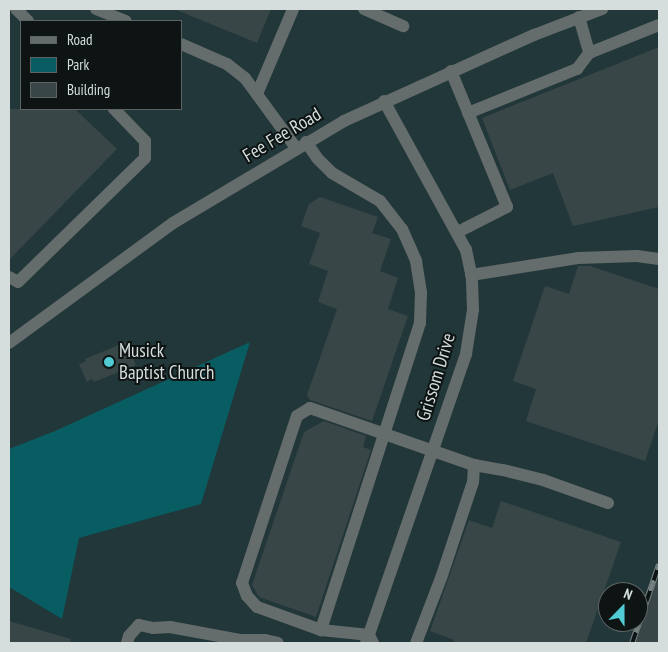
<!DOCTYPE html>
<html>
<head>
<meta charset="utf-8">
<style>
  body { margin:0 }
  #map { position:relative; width:668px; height:652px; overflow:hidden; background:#202d2e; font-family:"PT Sans Narrow",sans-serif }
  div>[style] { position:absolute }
  .built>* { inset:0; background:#223739 }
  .green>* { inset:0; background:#085d62 }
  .building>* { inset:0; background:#394647 }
  .minor>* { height:12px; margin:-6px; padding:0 6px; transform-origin:6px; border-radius:6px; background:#656c6c }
  .rail>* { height:5.5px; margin-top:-2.75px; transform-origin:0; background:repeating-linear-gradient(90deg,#0e1414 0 11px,#768181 0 22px); box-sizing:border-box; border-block:1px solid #768181 }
  .dots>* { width:14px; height:14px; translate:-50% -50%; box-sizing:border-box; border:2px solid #0e1414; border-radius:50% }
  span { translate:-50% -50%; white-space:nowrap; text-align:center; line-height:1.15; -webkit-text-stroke:4px #0e1414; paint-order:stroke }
  .street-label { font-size:19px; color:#d5dddd }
  .poi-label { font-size:19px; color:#d5dddd }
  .left { translate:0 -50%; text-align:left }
  .frame { position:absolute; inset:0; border:10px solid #d5dddd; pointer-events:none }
  .legend { position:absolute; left:20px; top:20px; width:162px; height:90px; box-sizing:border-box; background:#0e1414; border:1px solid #5e6464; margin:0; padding:6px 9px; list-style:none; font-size:15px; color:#d5dddd }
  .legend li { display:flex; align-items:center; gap:10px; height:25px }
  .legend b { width:25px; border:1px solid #5e6464 }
  .north { position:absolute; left:598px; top:582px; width:50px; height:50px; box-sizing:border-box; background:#0e1414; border:1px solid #5e6464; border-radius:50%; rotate:22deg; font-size:14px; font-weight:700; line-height:20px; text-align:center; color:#d5dddd }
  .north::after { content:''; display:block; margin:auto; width:18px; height:22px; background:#51ccd4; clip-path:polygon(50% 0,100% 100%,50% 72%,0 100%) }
</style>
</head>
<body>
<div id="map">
  <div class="built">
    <div style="clip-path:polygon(evenodd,9px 9px,659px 9px,659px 643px,9px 643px,9px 9px,21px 21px,181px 21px,181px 109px,21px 109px,21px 21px,9px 9px,608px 592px,638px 592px,638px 622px,608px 622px,608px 592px)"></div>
  </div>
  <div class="green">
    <div style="clip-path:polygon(250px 342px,201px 504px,79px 538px,62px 619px,9px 587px,9px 449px,55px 431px)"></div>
  </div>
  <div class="building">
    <div style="clip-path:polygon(174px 9px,271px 9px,257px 43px)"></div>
    <div style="clip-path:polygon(659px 47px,659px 207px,573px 226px,553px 173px,510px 190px,482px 118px)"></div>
    <div style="clip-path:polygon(9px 109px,75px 109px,117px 149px,9px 260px)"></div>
    <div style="clip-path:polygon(320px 197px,378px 217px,372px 233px,391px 239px,380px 271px,398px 278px,388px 309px,408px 316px,372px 421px,310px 400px,307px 395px,337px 309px,318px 302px,328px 271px,309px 264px,320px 233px,301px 226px,309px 204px)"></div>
    <div style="clip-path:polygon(578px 266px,590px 266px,659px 289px,659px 420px,645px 461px,526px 421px,536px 389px,513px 381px,545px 286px,569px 294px)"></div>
    <div style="clip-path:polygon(126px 342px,136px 365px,94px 382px,92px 379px,87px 382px,79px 364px,86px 361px,85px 359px)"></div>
    <div style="clip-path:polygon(324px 421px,366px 436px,363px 447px,371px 450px,316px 617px,259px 597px,252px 585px,304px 432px)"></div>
    <div style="clip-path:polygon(501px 501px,621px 542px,586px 643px,453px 643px,454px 640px,430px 631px,469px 520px,492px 528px)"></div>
    <div style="clip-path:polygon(657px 580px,659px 580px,659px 643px,635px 643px)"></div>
    <div style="clip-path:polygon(9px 621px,71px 639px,70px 643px,9px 643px)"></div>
  </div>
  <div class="minor">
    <div style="left:16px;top:9px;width:17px;rotate:45deg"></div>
    <div style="left:96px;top:9px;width:32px;rotate:22deg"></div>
    <div style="left:364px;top:9px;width:43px;rotate:23.6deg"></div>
    <div style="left:579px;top:17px;width:37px;rotate:74deg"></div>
    <div style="left:181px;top:44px;width:50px;rotate:23.5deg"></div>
    <div style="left:227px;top:64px;width:23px;rotate:38deg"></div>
    <div style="left:245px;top:78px;width:87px;rotate:53.9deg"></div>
    <div style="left:451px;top:71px;width:147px;rotate:67.6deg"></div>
    <div style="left:507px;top:207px;width:55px;rotate:153deg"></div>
    <div style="left:257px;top:94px;width:92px;rotate:-67deg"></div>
    <div style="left:468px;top:113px;width:118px;rotate:-22deg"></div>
    <div style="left:577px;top:69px;width:20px;rotate:-53deg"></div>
    <div style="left:589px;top:53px;width:75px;rotate:-21.8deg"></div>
    <div style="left:306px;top:142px;width:19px;rotate:55deg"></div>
    <div style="left:317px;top:158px;width:21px;rotate:45deg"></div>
    <div style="left:332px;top:173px;width:56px;rotate:30.3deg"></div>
    <div style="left:380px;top:201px;width:36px;rotate:52deg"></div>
    <div style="left:402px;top:229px;width:35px;rotate:66deg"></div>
    <div style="left:416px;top:261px;width:32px;rotate:81deg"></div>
    <div style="left:421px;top:293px;width:30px;rotate:92deg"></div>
    <div style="left:420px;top:323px;width:323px;rotate:107.9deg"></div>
    <div style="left:471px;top:275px;width:108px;rotate:-9deg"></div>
    <div style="left:578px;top:258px;width:59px;rotate:-1.9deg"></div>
    <div style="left:637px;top:256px;width:22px;rotate:8deg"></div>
    <div style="left:9px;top:277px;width:10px;rotate:29deg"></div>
    <div style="left:18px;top:282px;width:177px;rotate:-44.3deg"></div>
    <div style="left:145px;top:158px;width:17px;rotate:-90deg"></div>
    <div style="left:145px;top:141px;width:45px;rotate:-134.1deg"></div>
    <div style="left:9px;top:343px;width:203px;rotate:-36.2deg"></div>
    <div style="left:173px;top:223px;width:199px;rotate:-30.8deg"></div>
    <div style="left:344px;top:121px;width:209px;rotate:-24.4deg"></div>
    <div style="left:534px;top:35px;width:73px;rotate:-20.9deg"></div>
    <div style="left:474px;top:465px;width:29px;rotate:10deg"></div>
    <div style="left:503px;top:470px;width:41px;rotate:14deg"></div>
    <div style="left:543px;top:480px;width:69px;rotate:19.5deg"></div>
    <div style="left:127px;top:643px;width:7px;rotate:-74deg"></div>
    <div style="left:129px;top:636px;width:15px;rotate:-48deg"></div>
    <div style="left:139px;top:625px;width:14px;rotate:12deg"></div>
    <div style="left:153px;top:628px;width:17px;rotate:-3deg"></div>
    <div style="left:170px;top:627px;width:71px;rotate:10.5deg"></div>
    <div style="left:240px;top:640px;width:25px"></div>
    <div style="left:265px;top:640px;width:13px;rotate:13deg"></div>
    <div style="left:366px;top:643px;width:306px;rotate:-70.9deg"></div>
    <div style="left:466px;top:354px;width:45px;rotate:-81deg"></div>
    <div style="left:473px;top:310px;width:32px;rotate:-92deg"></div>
    <div style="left:472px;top:278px;width:29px;rotate:-102deg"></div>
    <div style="left:466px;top:250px;width:170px;rotate:-118.8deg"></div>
    <div style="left:373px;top:643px;width:9px;rotate:-117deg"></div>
    <div style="left:369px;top:635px;width:48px;rotate:-174.1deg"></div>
    <div style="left:321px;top:630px;width:68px;rotate:-160.2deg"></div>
    <div style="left:257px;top:607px;width:15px;rotate:-132deg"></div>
    <div style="left:247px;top:596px;width:14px;rotate:-111deg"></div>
    <div style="left:242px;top:583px;width:176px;rotate:-71.8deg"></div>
    <div style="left:297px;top:416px;width:15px;rotate:-32deg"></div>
    <div style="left:310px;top:408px;width:174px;rotate:19.2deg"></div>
    <div style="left:474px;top:465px;width:17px;rotate:93deg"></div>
    <div style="left:473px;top:482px;width:101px;rotate:108.4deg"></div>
    <div style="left:441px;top:578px;width:70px;rotate:111deg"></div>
  </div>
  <div class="rail">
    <div style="left:632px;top:643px;width:83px;rotate:-71.1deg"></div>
  </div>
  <div class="dots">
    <div style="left:109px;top:362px;background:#51ccd4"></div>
  </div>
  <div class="street-label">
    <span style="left:282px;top:135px;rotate:-31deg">Fee Fee Road</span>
    <span style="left:436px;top:377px;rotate:-73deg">Grissom Drive</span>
  </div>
  <div class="poi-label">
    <span class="left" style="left:119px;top:362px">Musick<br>Baptist Church</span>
  </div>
  <div class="frame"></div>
  <ul class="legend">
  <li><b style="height:6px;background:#656c6c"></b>Road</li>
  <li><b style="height:14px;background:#085d62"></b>Park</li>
  <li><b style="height:14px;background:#394647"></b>Building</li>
  </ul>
  <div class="north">N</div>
</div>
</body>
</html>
